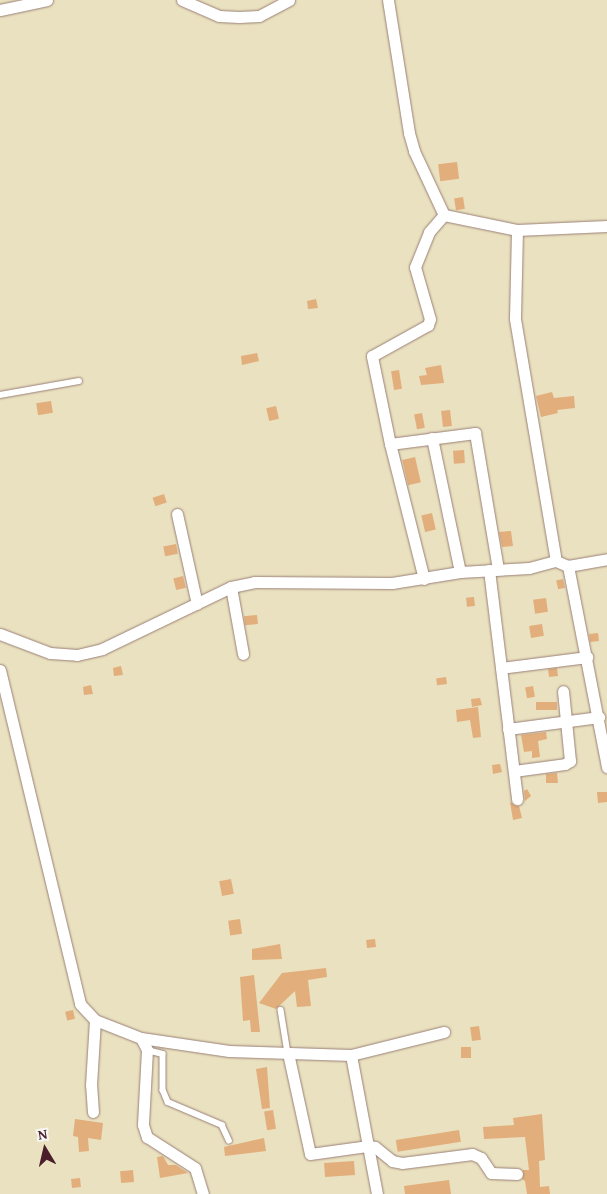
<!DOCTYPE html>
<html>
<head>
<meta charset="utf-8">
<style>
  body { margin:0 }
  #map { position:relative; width:607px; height:1194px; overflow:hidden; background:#eae1c0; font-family:"Gentium Book Plus",serif }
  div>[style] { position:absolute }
  .building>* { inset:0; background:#e2ae7b; transform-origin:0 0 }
  .roads { filter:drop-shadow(0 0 1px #9a8076) drop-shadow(0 0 1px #9a8076) }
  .service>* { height:5.5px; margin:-2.75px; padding:0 2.75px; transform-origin:2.75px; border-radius:2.75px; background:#fff }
  .minor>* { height:11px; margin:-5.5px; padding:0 5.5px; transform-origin:5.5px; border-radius:5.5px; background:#fff }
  span { translate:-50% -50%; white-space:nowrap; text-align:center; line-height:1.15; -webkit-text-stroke:4px #f6f6f2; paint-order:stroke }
  .north { position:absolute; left:20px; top:1124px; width:50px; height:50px; -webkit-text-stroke:4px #f6f6f2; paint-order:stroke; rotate:351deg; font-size:14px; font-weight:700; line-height:20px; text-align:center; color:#4a1f2b }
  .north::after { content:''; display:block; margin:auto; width:18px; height:22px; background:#4a1f2b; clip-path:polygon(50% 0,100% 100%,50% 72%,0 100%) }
</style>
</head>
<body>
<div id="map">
  <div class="building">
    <div style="left:457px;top:162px;width:17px;height:19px;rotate:83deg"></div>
    <div style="left:463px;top:197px;width:12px;height:9px;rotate:81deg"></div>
    <div style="clip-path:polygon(316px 299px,318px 308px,308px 309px,307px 301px)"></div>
    <div style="clip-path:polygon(257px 353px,259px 361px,242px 365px,241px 356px)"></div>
    <div style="clip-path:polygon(441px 365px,444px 383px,421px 385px,419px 376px,427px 375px,425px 368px)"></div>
    <div style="left:399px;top:370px;width:19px;height:8px;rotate:81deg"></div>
    <div style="clip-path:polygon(552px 392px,554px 398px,574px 396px,575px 408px,557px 410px,558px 413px,541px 417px,536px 396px)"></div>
    <div style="left:51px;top:401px;width:12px;height:15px;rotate:81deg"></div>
    <div style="left:276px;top:406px;width:13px;height:10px;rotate:77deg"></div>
    <div style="left:450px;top:410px;width:16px;height:9px;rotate:83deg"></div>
    <div style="left:422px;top:413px;width:15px;height:8px;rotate:79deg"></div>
    <div style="left:464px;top:450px;width:13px;height:11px;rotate:86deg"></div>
    <div style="left:415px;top:457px;width:26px;height:13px;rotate:77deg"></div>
    <div style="left:164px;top:494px;width:9px;height:12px;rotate:72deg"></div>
    <div style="left:432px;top:513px;width:17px;height:11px;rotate:77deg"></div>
    <div style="clip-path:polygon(511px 531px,513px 546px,502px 547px,499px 532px)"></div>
    <div style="left:176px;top:544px;width:10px;height:13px;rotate:79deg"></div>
    <div style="left:183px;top:576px;width:12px;height:10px;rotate:76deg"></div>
    <div style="left:563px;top:579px;width:9px;height:7px;rotate:77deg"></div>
    <div style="left:474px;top:597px;width:9px;height:8px;rotate:84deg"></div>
    <div style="left:546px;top:598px;width:14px;height:13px;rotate:82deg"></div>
    <div style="left:257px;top:615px;width:9px;height:13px;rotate:84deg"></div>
    <div style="left:542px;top:624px;width:12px;height:13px;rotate:81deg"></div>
    <div style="left:598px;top:633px;width:8px;height:9px;rotate:83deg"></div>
    <div style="clip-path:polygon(121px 666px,123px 675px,114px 676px,113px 668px)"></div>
    <div style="left:557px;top:668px;width:8px;height:9px;rotate:83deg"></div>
    <div style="left:446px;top:677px;width:7px;height:10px;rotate:82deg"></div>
    <div style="clip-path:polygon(91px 685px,93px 694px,84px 695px,83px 687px)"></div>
    <div style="left:533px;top:686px;width:11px;height:8px;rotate:80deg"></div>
    <div style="clip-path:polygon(480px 698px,482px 705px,472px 707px,471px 699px)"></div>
    <div style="left:557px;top:702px;width:8px;height:21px;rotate:90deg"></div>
    <div style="clip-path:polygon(478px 707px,481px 737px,473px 738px,470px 720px,457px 722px,456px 710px)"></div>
    <div style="clip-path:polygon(546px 732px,547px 739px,538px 741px,540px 757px,532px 758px,532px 751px,524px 752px,521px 735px)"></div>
    <div style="clip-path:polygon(500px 764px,502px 772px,493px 774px,492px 765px)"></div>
    <div style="clip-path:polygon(557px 773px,558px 783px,546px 783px,546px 774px)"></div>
    <div style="clip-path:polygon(527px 789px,531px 796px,525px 801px,524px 791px)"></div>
    <div style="clip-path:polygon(597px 792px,607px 792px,607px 802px,598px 803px)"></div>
    <div style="clip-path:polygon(510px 802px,519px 806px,522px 818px,513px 820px)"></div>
    <div style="left:231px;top:879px;width:15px;height:12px;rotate:79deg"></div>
    <div style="left:240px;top:919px;width:15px;height:12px;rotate:82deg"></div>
    <div style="left:375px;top:939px;width:8px;height:9px;rotate:83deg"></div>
    <div style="clip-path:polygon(280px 944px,282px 959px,252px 960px,252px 949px)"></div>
    <div style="clip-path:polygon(326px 968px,327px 977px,308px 980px,311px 1006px,297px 1007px,295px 991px,276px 1009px,259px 1003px,282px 973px)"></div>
    <div style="clip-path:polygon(254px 975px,260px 1032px,251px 1032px,250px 1020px,243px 1021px,240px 977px)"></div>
    <div style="left:73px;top:1010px;width:9px;height:8px;rotate:77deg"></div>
    <div style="left:479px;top:1026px;width:14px;height:9px;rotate:82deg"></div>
    <div style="left:461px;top:1047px;width:10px;height:11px"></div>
    <div style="clip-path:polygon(267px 1067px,270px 1108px,262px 1109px,256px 1069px)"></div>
    <div style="left:273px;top:1110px;width:19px;height:9px;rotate:81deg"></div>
    <div style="clip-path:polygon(542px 1114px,545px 1160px,539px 1161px,540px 1187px,549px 1186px,550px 1194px,527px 1194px,525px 1181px,522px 1179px,523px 1170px,529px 1170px,525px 1137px,484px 1139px,483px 1127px,514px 1125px,513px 1118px)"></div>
    <div style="clip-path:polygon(75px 1119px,103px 1123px,101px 1140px,88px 1138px,89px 1151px,79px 1152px,78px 1137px,73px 1136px)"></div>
    <div style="left:459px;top:1130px;width:12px;height:64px;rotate:81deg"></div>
    <div style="clip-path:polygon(264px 1138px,266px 1151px,225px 1156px,224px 1147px)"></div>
    <div style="clip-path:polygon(163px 1156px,168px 1165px,176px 1165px,188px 1173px,160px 1178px,157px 1157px)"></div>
    <div style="left:354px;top:1161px;width:14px;height:30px;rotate:86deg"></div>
    <div style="left:133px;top:1170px;width:12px;height:13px;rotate:85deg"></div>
    <div style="left:80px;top:1178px;width:9px;height:9px;rotate:84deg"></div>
    <div style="clip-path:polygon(449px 1180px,451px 1194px,405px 1194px,404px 1186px)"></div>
  </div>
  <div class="roads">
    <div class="service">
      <div style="left:0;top:395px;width:80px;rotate:-10deg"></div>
      <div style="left:281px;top:1010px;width:44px;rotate:80.8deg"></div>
      <div style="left:147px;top:1050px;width:16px;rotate:14deg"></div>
      <div style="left:163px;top:1054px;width:36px;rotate:90deg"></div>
      <div style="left:163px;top:1090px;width:13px;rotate:67deg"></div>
      <div style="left:168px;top:1102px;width:59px;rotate:23.1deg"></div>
      <div style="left:222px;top:1125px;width:17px;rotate:65deg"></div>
    </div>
    <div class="minor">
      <div style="left:182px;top:0;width:40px;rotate:23.4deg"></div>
      <div style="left:219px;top:16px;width:20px;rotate:3deg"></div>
      <div style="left:239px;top:17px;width:20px;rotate:-3deg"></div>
      <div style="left:259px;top:16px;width:34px;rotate:-28deg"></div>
      <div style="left:388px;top:0;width:135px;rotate:81deg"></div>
      <div style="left:409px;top:133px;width:19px;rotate:74deg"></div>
      <div style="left:414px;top:151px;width:71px;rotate:64.9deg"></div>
      <div style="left:444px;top:215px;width:75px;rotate:11.6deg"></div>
      <div style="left:517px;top:230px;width:90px;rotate:-2.5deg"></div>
      <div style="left:0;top:10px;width:48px;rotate:-12deg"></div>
      <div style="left:517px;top:230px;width:89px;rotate:91.3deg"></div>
      <div style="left:515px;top:319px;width:245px;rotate:80.4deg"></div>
      <div style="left:432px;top:438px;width:137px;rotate:78.2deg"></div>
      <div style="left:390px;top:444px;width:86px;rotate:-7.4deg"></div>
      <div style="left:475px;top:433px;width:138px;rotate:80.4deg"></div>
      <div style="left:177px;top:514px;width:92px;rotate:77.5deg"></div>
      <div style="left:568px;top:566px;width:205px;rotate:79deg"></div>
      <div style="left:489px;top:570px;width:231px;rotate:83deg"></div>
      <div style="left:424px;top:579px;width:139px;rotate:-104.1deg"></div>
      <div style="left:390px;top:444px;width:90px;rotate:-101.6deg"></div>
      <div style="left:372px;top:356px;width:64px;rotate:-29deg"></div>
      <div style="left:428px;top:325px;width:6px;rotate:-72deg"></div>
      <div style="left:430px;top:319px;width:54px;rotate:-106.1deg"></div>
      <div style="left:415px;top:267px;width:38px;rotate:-68deg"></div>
      <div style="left:429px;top:232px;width:23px;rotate:-49deg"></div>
      <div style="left:231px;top:587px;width:68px;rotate:79.8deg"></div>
      <div style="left:0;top:634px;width:53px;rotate:20.8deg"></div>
      <div style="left:50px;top:653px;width:27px;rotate:4deg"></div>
      <div style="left:77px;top:655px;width:26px;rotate:-13deg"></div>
      <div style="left:102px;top:649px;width:143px;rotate:-25.7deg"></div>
      <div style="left:231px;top:587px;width:24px;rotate:-12deg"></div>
      <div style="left:254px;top:582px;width:138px;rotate:0.4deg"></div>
      <div style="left:392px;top:583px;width:69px;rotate:-9.2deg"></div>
      <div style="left:460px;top:572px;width:69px;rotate:-3.3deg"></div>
      <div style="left:529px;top:568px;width:28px;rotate:-15deg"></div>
      <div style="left:556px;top:561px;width:13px;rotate:23deg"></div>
      <div style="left:568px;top:566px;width:40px;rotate:-10deg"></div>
      <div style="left:501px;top:668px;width:87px;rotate:-7.3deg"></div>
      <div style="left:0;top:670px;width:343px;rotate:76.5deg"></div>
      <div style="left:80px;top:1004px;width:22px;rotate:47deg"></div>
      <div style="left:95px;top:1020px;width:49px;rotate:21.4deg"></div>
      <div style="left:141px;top:1038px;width:89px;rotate:8.4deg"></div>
      <div style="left:229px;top:1051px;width:122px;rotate:1.9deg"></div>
      <div style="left:508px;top:729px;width:92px;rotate:-7.5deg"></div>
      <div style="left:514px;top:771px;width:51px;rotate:-7.8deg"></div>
      <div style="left:565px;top:764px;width:6px;rotate:-31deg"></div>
      <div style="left:570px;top:761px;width:70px;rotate:-95.7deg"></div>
      <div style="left:141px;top:1038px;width:13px;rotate:63deg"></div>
      <div style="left:147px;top:1050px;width:75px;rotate:93.1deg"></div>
      <div style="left:143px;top:1125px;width:13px;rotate:72deg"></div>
      <div style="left:147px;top:1137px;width:57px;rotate:32.9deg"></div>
      <div style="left:195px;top:1168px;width:27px;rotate:73deg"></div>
      <div style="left:288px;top:1053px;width:103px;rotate:77.7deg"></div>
      <div style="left:310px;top:1154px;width:59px;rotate:-7.9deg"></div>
      <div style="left:368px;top:1146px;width:7px;rotate:8deg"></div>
      <div style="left:375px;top:1147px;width:22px;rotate:39deg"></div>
      <div style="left:392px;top:1161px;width:10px;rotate:11deg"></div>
      <div style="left:402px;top:1163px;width:71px;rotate:-7.3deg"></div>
      <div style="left:472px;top:1154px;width:10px;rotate:24deg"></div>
      <div style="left:481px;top:1158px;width:18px;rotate:56deg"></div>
      <div style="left:491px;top:1173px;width:26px;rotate:2deg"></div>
      <div style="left:93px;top:1112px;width:27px;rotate:-94deg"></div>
      <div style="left:91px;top:1085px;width:65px;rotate:-86.5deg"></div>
      <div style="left:377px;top:1194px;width:141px;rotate:-100.6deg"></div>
      <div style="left:351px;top:1055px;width:96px;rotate:-13.9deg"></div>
    </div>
  </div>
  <div class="north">N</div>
</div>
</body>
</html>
